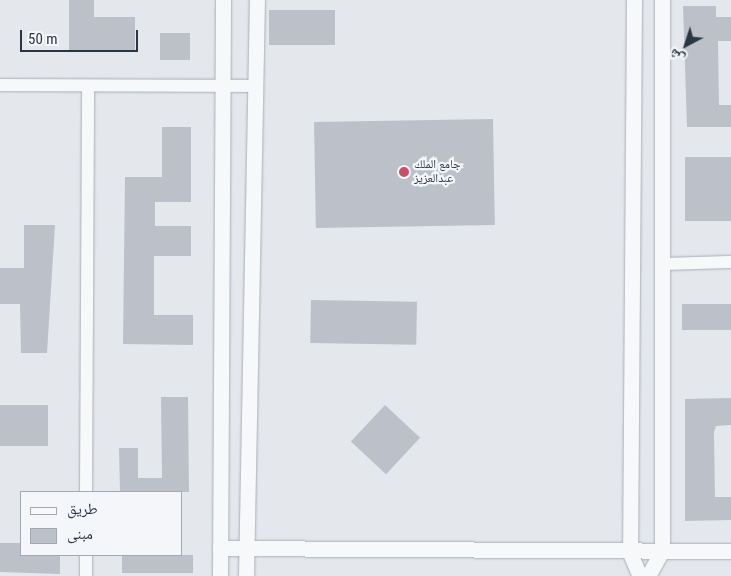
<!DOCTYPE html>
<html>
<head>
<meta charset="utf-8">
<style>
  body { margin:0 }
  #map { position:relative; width:731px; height:576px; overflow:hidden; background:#e4e7ec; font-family:"Roboto Condensed","Noto Naskh Arabic",sans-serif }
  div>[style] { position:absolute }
  .building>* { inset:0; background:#bcc1c9; transform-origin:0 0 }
  .roads { filter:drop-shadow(0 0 1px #a9aeb6) drop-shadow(0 0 1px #a9aeb6) }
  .minor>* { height:12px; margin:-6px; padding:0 6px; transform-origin:6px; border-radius:6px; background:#f7f8fa }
  .tertiary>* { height:15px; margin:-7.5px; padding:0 7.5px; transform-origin:7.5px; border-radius:7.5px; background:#f7f8fa }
  .dots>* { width:14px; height:14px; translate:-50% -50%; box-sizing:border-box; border:2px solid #f4f6f9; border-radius:50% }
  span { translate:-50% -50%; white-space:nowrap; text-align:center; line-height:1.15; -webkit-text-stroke:4.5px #f4f6f9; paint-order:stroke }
  .poi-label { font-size:12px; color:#2c3544 }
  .left { translate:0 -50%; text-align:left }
  .legend { position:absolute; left:20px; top:491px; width:162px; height:65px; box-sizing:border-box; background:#f4f6f9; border:1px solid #a4a9b1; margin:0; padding:6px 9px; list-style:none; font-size:15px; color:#2c3544 }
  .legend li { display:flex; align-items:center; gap:10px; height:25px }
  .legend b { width:25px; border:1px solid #a4a9b1 }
  .north { position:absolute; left:661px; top:20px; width:50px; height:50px; -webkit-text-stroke:4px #f4f6f9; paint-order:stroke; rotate:220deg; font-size:14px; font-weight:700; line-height:20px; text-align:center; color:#2c3544 }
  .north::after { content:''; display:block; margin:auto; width:18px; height:22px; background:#2c3544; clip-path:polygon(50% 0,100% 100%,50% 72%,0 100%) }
  .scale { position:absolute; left:20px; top:30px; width:118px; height:22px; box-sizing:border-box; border:2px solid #2c3544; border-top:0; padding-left:6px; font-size:15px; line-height:18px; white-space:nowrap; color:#2c3544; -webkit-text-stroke:4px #f4f6f9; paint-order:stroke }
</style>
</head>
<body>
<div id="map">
  <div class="building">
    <div style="clip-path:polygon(69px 0,94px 0,94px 17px,135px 17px,135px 50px,69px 52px)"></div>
    <div style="clip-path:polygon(683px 6px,716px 6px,716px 17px,731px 17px,731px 41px,718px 41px,719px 105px,731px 105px,731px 127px,687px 127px)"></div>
    <div style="left:269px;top:10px;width:66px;height:35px"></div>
    <div style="left:160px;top:33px;width:30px;height:27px"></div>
    <div style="left:493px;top:119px;width:106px;height:179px;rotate:89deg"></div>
    <div style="clip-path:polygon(162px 127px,191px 127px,191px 202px,155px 202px,155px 226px,191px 226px,191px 256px,154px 256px,154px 315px,193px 315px,193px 345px,123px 344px,125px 177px,162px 177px)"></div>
    <div style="left:685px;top:157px;width:46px;height:64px"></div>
    <div style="clip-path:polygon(24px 225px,55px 225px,47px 353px,21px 353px,20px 304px,0 304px,0 268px,24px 268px)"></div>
    <div style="left:311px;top:300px;width:106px;height:43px;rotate:1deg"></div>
    <div style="left:682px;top:304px;width:49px;height:26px"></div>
    <div style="clip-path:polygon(161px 397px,188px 397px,189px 492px,120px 492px,119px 448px,138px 448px,138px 478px,162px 478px)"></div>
    <div style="clip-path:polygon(731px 398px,731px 425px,716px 426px,714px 432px,715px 497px,731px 497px,731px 520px,685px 521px,685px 399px)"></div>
    <div style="left:48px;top:405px;width:41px;height:48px;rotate:90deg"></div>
    <div style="left:385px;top:405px;width:48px;height:50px;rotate:43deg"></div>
    <div style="clip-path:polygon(0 543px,21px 543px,21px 555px,60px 555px,60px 574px,0 572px)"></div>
    <div style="left:122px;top:555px;width:71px;height:18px"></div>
  </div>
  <div class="roads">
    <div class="minor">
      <div style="left:0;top:85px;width:256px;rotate:0.2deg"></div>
      <div style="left:662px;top:264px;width:69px;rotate:-1.7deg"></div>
      <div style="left:86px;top:492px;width:406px;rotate:-89.7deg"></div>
      <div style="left:86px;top:576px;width:21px;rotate:-90deg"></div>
    </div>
    <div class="tertiary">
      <div style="left:634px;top:0;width:553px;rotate:90.41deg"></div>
      <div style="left:630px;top:553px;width:25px;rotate:67deg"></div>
      <div style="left:220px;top:548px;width:511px;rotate:0.34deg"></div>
      <div style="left:220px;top:576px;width:576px;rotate:-89.7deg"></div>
      <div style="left:246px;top:576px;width:576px;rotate:-88.91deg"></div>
      <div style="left:648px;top:576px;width:29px;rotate:-61deg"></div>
      <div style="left:662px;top:551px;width:551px;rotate:-90deg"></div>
    </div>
  </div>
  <div class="dots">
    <div style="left:404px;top:172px;background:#cb4f64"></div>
  </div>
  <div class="poi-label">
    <span class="left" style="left:414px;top:172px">جامع الملك<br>عبدالعزيز</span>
  </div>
  <ul class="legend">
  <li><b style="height:6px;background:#f7f8fa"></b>طريق</li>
  <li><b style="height:14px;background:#bcc1c9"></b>مبنى</li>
  </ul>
  <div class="north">ش</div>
  <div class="scale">50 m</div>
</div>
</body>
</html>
